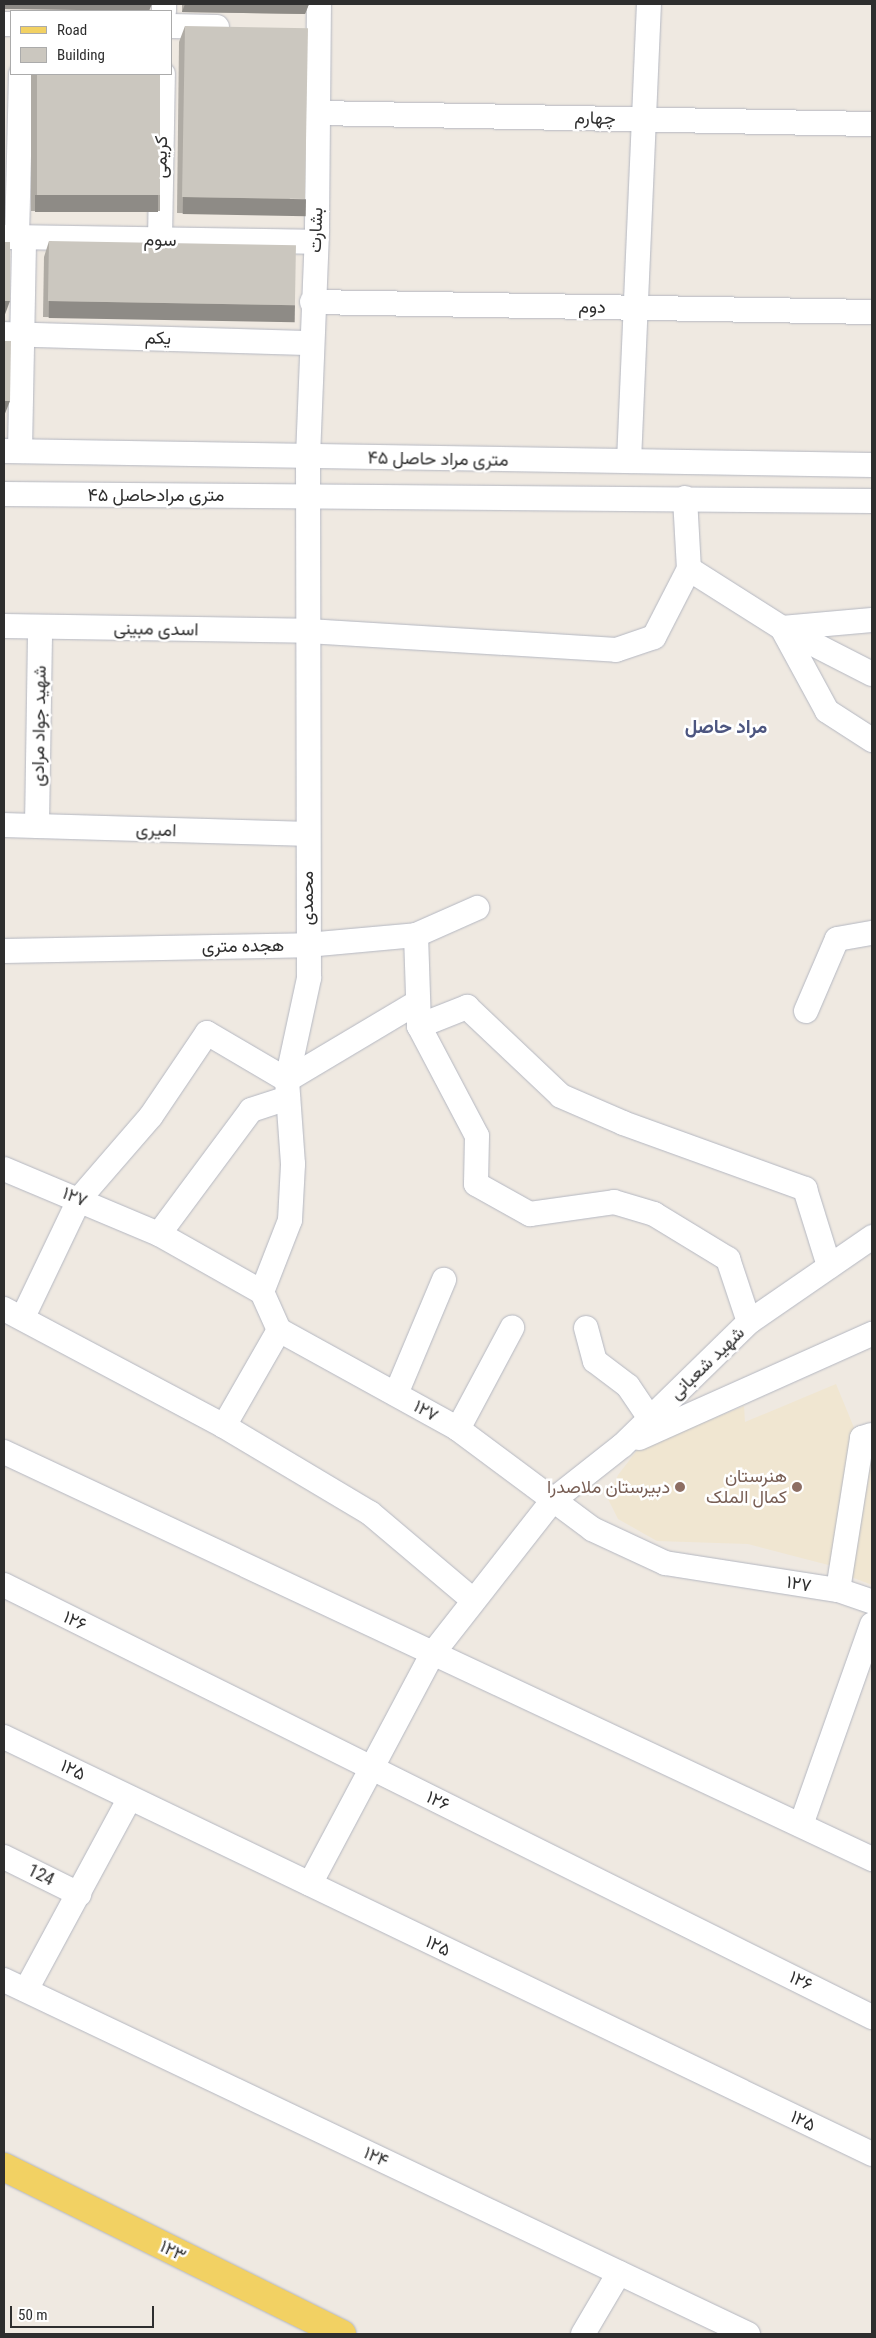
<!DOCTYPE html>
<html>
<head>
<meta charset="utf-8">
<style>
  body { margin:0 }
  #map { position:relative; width:876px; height:2338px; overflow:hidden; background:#efe9e1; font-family:"Roboto Condensed",Vazirmatn,sans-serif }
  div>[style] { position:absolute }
  .education>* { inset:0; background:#f0e6d1 }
  .roads { filter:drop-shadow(0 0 1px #b4b7c1) drop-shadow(0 0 1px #b4b7c1) }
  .minor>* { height:24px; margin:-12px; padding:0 12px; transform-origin:12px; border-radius:12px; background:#fff }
  .major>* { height:28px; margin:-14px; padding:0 14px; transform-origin:14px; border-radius:14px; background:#f2d163 }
  .wall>* { inset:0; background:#afaba4; transform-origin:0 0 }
  .shaded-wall>* { inset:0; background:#8e8b86; transform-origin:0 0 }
  .building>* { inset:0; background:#cbc7bf; transform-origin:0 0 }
  .dots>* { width:14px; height:14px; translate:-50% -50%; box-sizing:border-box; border:2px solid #fff; border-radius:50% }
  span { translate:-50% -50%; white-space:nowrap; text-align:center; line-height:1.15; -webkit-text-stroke:5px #fff; paint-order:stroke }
  .street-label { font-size:18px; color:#2e2e2e }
  .education-label { font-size:18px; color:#785e54 }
  .right { translate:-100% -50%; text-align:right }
  .neighbourhood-label { font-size:19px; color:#4d5680; font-weight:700 }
  .frame { position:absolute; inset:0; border:5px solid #2e2e2e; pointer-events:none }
  .legend { position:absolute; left:10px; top:10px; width:162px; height:65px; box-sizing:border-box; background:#fff; border:1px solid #ababab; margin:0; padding:6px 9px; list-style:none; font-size:15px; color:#2e2e2e }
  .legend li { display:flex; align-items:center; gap:10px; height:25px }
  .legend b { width:25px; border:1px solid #ababab }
  .scale { position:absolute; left:10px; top:2306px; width:144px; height:22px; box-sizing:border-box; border:2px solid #2e2e2e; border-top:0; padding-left:6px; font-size:15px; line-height:18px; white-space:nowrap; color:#2e2e2e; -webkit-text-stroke:4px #fff; paint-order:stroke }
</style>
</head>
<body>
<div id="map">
  <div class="education">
    <div style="clip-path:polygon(836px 1384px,855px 1430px,836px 1567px,748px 1544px,657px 1541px,618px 1519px,608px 1499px,618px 1475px,638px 1449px,744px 1406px,745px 1422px)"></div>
    <div style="clip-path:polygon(872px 1450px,872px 1585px,846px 1575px,865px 1452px)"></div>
  </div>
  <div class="roads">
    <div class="minor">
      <div style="left:164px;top:11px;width:7px;rotate:-90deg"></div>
      <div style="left:4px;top:24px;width:7px"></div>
      <div style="left:171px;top:26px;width:46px;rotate:1.2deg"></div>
      <div style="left:318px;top:113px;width:554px;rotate:1.14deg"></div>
      <div style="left:4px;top:237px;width:312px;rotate:0.9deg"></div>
      <div style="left:17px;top:238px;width:164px;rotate:-88.6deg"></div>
      <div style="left:160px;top:240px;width:166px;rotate:-89deg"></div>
      <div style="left:312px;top:302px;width:560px;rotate:1.02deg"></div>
      <div style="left:4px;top:334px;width:307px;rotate:1.7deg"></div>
      <div style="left:4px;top:451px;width:868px;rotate:0.92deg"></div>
      <div style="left:20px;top:451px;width:213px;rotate:-88.9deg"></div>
      <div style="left:629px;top:461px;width:457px;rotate:-87.5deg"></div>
      <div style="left:4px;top:494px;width:868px;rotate:0.46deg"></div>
      <div style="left:685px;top:498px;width:71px;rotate:86.8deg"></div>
      <div style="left:689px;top:569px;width:110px;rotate:32.4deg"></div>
      <div style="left:782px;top:628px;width:101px;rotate:27.1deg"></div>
      <div style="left:4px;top:626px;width:304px;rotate:0.9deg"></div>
      <div style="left:308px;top:631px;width:309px;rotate:3.5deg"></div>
      <div style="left:616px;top:650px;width:40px;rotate:-18.9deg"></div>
      <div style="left:654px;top:637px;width:76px;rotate:-62.8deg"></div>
      <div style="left:782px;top:628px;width:94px;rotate:61.5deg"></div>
      <div style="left:827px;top:711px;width:54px;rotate:32.8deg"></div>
      <div style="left:782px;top:628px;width:90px;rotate:-5.1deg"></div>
      <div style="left:4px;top:825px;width:303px;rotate:1.7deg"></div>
      <div style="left:37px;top:826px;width:199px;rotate:-89.1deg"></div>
      <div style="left:416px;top:935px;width:91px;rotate:88.1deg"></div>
      <div style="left:419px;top:1026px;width:124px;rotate:62.2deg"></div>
      <div style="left:477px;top:1136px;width:48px;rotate:91.2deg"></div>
      <div style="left:476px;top:1184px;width:62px;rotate:29.1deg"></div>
      <div style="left:530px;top:1214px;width:85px;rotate:-8.1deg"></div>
      <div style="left:614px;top:1202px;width:42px;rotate:16.7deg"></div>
      <div style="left:654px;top:1214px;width:87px;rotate:31.3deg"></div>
      <div style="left:728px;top:1259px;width:66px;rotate:71.6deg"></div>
      <div style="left:4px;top:951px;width:303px;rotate:-1.1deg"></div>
      <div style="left:307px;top:945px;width:109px;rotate:-5.2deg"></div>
      <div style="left:416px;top:935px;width:67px;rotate:-23.9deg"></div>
      <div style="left:806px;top:1011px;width:78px;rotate:-66.7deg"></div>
      <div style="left:837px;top:939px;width:36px;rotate:-10deg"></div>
      <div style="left:419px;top:1026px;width:52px;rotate:-21.6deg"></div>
      <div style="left:467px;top:1007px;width:129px;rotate:43.4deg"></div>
      <div style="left:561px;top:1096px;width:68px;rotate:23.5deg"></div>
      <div style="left:623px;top:1123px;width:194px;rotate:19.9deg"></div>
      <div style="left:805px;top:1189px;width:81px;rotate:72.7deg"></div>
      <div style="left:4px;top:1169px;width:168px;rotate:22.8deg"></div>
      <div style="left:159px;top:1234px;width:118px;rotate:29.4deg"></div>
      <div style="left:262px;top:1292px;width:42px;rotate:65.9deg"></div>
      <div style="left:279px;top:1330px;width:205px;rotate:28.9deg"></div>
      <div style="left:458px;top:1429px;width:167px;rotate:36.7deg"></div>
      <div style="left:592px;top:1529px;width:81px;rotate:25deg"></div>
      <div style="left:665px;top:1563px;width:175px;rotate:8.9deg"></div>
      <div style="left:838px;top:1590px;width:36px;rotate:19deg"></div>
      <div style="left:159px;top:1234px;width:154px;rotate:-53.4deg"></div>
      <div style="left:251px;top:1110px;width:39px;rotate:-18deg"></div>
      <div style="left:262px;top:1292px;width:77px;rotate:-68.7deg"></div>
      <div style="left:290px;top:1220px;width:56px;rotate:-86.9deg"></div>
      <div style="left:293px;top:1164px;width:84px;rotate:-94.1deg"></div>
      <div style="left:287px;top:1080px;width:104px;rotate:-77.8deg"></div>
      <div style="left:309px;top:978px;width:521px;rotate:-90.11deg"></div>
      <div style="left:308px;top:457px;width:228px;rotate:-87.7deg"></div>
      <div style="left:317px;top:229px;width:225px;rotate:-89.5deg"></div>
      <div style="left:4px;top:1309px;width:249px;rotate:28deg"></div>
      <div style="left:224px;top:1426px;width:111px;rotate:-60.2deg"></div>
      <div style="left:23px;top:1317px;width:132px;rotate:-64.4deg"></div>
      <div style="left:80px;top:1198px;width:108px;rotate:-49.1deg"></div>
      <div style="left:151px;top:1116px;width:100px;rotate:-56deg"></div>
      <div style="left:207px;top:1033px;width:93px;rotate:30.4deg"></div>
      <div style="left:287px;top:1080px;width:152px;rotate:-30.8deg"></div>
      <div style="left:586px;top:1328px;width:34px;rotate:75deg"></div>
      <div style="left:595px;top:1361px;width:41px;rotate:37.1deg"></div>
      <div style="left:628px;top:1386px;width:40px;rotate:56deg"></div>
      <div style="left:396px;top:1394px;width:124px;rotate:-67.2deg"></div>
      <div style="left:224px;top:1426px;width:170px;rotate:30.8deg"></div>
      <div style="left:370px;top:1513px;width:135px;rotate:40.2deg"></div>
      <div style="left:458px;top:1429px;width:115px;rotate:-61.9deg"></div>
      <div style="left:639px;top:1438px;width:255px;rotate:-24.1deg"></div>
      <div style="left:4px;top:1452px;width:959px;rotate:25.12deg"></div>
      <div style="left:4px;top:1585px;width:970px;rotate:26.46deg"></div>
      <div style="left:838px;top:1590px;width:154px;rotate:-81deg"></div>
      <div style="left:862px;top:1438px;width:10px;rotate:-17deg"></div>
      <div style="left:4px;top:1737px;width:963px;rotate:25.66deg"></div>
      <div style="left:801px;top:1825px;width:213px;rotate:-70.5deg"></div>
      <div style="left:4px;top:1857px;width:84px;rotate:26.3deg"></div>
      <div style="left:310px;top:1884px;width:262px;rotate:-62deg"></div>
      <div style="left:433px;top:1653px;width:193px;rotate:-51.9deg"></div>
      <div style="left:552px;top:1501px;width:90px;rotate:-38.3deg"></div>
      <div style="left:623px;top:1445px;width:176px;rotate:-44.3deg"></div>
      <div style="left:749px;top:1322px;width:150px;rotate:-34.6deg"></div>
      <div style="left:4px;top:1980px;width:824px;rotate:25.45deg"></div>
      <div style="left:26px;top:1990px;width:218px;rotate:-61.6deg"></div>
      <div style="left:583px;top:2334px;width:71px;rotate:-59.5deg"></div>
    </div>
    <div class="major">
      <div style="left:4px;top:2167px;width:377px;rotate:26.3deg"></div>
    </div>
  </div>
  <div class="wall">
    <div style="clip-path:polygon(182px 4px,309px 4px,305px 14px,182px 12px)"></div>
    <div style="clip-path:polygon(185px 26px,300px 215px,177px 213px,179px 42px)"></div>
    <div style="left:31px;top:74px;width:129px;height:137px"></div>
    <div style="clip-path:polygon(49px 241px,295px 305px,289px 320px,43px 317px,44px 257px)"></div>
  </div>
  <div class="shaded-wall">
    <div style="clip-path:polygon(4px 4px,152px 4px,149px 11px,4px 9px)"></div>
    <div style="clip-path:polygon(185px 4px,309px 4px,305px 14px,182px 12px)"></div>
    <div style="left:35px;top:195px;width:123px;height:17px"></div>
    <div style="left:183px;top:197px;width:123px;height:17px;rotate:1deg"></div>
    <div style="clip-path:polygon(4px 301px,10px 301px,4px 317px)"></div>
    <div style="left:49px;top:301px;width:246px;height:17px;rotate:1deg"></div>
    <div style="clip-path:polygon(4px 401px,10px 401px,4px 416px)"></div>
  </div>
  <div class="building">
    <div style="left:185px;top:26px;width:123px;height:171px;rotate:1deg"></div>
    <div style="left:37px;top:74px;width:123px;height:121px"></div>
    <div style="left:49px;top:241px;width:247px;height:60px;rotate:1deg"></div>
    <div style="left:4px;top:242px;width:6px;height:59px"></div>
    <div style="clip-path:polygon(4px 341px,11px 341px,10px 401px,4px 401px)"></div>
  </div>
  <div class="dots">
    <div style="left:680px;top:1487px;background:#8d6e63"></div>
    <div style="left:797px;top:1487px;background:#8d6e63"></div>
  </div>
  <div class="street-label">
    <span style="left:595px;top:118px;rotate:1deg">چهارم</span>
    <span style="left:161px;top:157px;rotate:-89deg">کریمی</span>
    <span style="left:316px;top:230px;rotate:-88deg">بشارت</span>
    <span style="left:160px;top:240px;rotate:1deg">سوم</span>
    <span style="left:592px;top:307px;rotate:1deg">دوم</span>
    <span style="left:158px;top:338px;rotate:2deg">یکم</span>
    <span style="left:438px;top:459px;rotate:1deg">۴۵ متری مراد حاصل</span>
    <span style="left:156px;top:495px">۴۵ متری مرادحاصل</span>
    <span style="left:156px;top:629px;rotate:1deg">اسدی مبینی</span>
    <span style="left:39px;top:726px;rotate:-89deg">شهید جواد مرادی</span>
    <span style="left:156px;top:830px;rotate:2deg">امیری</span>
    <span style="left:307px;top:898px;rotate:-90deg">محمدی</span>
    <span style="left:243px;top:946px;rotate:-1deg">هجده متری</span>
    <span style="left:75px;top:1197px;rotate:22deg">۱۲۷</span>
    <span style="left:707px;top:1363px;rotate:-44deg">شهید شعبانی</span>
    <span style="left:426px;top:1411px;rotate:29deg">۱۲۷</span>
    <span style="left:799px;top:1584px;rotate:9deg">۱۲۷</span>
    <span style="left:75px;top:1621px;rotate:26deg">۱۲۶</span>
    <span style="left:73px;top:1770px;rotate:26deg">۱۲۵</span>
    <span style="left:438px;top:1801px;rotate:26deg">۱۲۶</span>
    <span style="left:41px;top:1875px;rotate:26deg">124</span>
    <span style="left:438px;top:1946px;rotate:26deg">۱۲۵</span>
    <span style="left:801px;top:1981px;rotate:26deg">۱۲۶</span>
    <span style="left:803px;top:2121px;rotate:26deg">۱۲۵</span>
    <span style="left:376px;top:2157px;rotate:25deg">۱۲۴</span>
    <span style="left:173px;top:2251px;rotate:26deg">۱۲۳</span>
  </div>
  <div class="education-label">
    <span class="right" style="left:787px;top:1487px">هنرستان<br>کمال الملک</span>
    <span class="right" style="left:670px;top:1487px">دبیرستان ملاصدرا</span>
  </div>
  <div class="neighbourhood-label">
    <span style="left:726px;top:727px">مراد حاصل</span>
  </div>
  <div class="frame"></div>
  <ul class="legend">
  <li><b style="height:6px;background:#f2d163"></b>Road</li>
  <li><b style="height:14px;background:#cbc7bf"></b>Building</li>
  </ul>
  <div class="scale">50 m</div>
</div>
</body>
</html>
